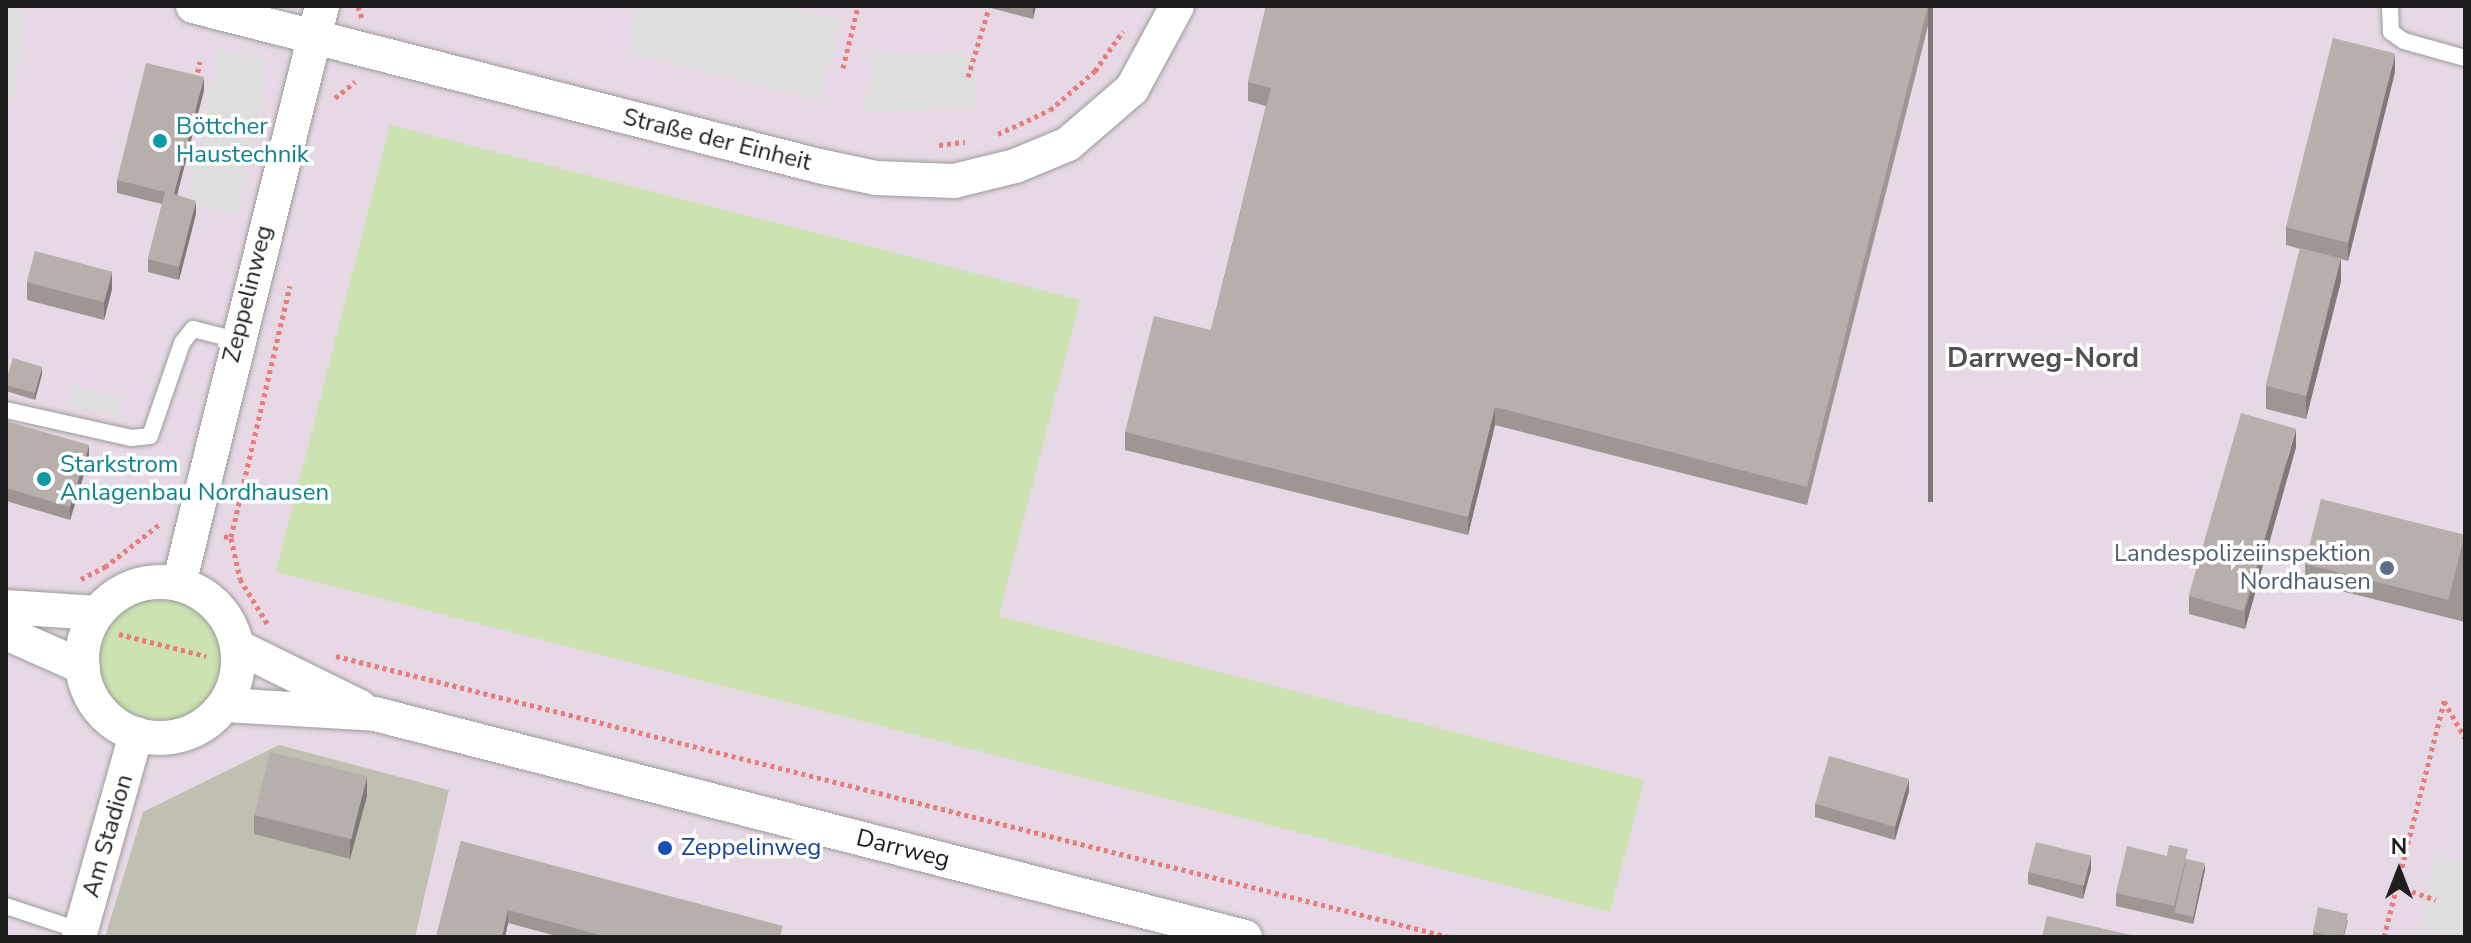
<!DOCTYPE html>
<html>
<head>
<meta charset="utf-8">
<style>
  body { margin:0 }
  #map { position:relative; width:2471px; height:943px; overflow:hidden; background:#edeae5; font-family:"Nunito Sans",sans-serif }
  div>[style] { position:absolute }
  .industrial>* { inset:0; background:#e6d8e4; transform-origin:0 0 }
  .construction>* { inset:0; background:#c1bfb1 }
  .grass>* { inset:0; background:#cde2b1 }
  .round { border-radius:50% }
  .parking>* { inset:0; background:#dedede; transform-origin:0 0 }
  .path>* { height:5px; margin-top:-2.5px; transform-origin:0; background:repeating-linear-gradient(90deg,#e97c7b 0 4px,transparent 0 8px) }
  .roads { filter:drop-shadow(0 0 2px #9b9b9b) drop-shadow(0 0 2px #9b9b9b) }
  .service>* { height:16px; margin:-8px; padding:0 8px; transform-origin:8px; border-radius:8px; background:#fff }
  .minor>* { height:34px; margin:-17px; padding:0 17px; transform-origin:17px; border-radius:17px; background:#fff }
  .minor>.ring { margin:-17px; padding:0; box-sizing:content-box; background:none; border:34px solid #fff; border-radius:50% }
  .wall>* { inset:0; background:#9d9693 }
  .shaded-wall>* { inset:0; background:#7f7a78; transform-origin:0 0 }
  .building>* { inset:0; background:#b6afab; transform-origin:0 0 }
  .dots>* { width:22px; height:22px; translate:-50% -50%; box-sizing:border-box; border:4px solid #fff; border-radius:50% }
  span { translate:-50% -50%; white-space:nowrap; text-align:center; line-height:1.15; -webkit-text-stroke:7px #fff; paint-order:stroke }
  .culture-label { font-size:24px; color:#0d838f }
  .left { translate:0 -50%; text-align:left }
  .street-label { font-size:24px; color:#1e1e1e }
  .service-label { font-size:24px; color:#4e5e75 }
  .right { translate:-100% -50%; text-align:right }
  .transit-label { font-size:24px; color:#164399 }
  .quarter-label { font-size:28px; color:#515151; font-weight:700 }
  .frame { position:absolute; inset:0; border:8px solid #1e1e1e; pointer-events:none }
  .north { position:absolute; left:2359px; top:831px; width:80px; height:80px; -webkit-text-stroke:6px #fff; paint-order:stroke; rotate:0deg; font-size:22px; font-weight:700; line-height:32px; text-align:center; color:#1e1e1e }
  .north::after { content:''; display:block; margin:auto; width:28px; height:36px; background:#1e1e1e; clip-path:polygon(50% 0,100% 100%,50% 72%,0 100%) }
</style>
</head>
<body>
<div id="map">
  <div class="industrial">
    <div style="left:6px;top:6px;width:2459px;height:931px"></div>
  </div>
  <div class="construction">
    <div style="clip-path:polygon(279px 745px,449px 790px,415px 937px,105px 937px,143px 812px)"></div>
  </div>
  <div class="grass">
    <div style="clip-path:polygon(390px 125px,1080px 300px,999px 616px,1644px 780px,1610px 912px,276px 572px)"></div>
    <div class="round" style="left:96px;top:595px;width:132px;height:132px"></div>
  </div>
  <div class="parking">
    <div style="clip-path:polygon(6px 6px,26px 13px,11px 108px,6px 106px)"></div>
    <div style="clip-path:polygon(638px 6px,778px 6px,840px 21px,820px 101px,627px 53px)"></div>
    <div style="left:219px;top:49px;width:51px;height:158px;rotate:12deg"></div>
    <div style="clip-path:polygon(874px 52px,972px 55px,975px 110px,864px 111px)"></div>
    <div style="left:72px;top:385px;width:53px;height:20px;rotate:15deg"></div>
    <div style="clip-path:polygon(2436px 854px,2465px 861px,2465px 937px,2418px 930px)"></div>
  </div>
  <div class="path">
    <div style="left:358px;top:6px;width:13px;rotate:72deg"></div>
    <div style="left:843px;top:68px;width:64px;rotate:-76.4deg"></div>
    <div style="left:968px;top:77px;width:72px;rotate:-73.1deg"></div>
    <div style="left:196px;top:80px;width:19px;rotate:-78deg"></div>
    <div style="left:335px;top:98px;width:26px;rotate:-39deg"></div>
    <div style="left:998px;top:134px;width:57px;rotate:-24.8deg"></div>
    <div style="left:1050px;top:110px;width:60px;rotate:-40.9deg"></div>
    <div style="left:1095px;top:71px;width:49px;rotate:-55deg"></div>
    <div style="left:939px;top:145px;width:26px;rotate:-7deg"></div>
    <div style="left:224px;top:536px;width:7px;rotate:16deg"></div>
    <div style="left:231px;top:538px;width:42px;rotate:77.6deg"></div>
    <div style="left:240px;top:579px;width:52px;rotate:58.5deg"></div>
    <div style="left:231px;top:537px;width:258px;rotate:-76.8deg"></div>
    <div style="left:81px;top:579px;width:27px;rotate:-27deg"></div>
    <div style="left:105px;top:567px;width:71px;rotate:-38.2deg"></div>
    <div style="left:119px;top:634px;width:90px;rotate:14.2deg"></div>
    <div style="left:336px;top:656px;width:1149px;rotate:14.16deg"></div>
    <div style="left:2397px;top:886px;width:41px;rotate:19.7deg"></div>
    <div style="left:2384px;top:937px;width:244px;rotate:-75.7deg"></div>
    <div style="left:2444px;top:701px;width:43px;rotate:60.4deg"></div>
  </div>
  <div class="roads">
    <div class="service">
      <div style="left:2390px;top:6px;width:26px;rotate:88deg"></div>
      <div style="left:2391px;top:32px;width:16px;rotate:35deg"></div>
      <div style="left:2404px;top:41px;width:63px;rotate:15.6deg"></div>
      <div style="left:6px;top:410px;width:128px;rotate:12.6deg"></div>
      <div style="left:131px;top:438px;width:19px;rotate:-6deg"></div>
      <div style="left:150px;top:436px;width:98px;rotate:-71deg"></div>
      <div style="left:182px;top:343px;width:18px;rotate:-52deg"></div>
      <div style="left:193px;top:329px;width:44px;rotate:14.3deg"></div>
      <div style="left:6px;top:906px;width:79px;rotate:18.4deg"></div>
    </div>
    <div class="minor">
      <div style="left:193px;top:6px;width:646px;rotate:14.34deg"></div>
      <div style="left:819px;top:166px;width:58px;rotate:11.9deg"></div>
      <div style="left:876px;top:178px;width:78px;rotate:2.2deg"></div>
      <div style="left:954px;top:181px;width:63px;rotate:-13.8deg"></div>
      <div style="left:1015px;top:166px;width:57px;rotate:-22.5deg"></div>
      <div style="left:1068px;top:144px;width:84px;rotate:-40.7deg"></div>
      <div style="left:1132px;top:89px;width:94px;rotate:-61.5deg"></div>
      <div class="ring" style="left:82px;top:582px;width:122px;height:122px"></div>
      <div style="left:179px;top:584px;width:595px;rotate:-76.1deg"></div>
      <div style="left:6px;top:607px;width:91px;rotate:3.8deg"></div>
      <div style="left:6px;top:633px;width:84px;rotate:23.8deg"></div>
      <div style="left:238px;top:647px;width:136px;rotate:26.2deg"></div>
      <div style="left:225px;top:705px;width:150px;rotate:3.4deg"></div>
      <div style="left:375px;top:714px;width:898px;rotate:14.38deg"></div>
      <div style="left:79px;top:937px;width:211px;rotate:-74.3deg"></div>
    </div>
  </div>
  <div class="wall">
    <div style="clip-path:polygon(983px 6px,1036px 6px,1033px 19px)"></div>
    <div style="clip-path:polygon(1266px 6px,1933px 6px,1807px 505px,1495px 425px,1468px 535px,1125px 450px,1125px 432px,1211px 330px,1266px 106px,1248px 101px,1248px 82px)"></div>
    <div style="clip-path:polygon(2395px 72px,2348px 261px,2341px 259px,2341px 281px,2306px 419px,2266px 409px,2266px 386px,2300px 249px,2286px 245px,2286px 227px)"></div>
    <div style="clip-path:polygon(204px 90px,177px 195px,196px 214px,179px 280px,148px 272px,148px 259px,162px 204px,117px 193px,117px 180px)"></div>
    <div style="clip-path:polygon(27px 282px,112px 289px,104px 320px,27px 300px)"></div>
    <div style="clip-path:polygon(42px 374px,35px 400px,6px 391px,6px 380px)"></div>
    <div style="clip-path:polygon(6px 421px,89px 458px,70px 520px,6px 501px)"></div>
    <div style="clip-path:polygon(2296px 447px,2245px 629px,2189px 614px,2189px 596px)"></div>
    <div style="clip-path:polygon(2465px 535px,2465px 622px,2305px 582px,2305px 564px)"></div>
    <div style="clip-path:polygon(1909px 791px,1895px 840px,1815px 817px,1815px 804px)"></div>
    <div style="clip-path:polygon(367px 796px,350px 859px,254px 834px,254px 815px)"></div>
    <div style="clip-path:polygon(461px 841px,783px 937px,560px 937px,508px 923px,505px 937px,436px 937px)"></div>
    <div style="clip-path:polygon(2167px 856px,2188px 860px,2205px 870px,2193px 924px,2116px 906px,2116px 893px)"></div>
    <div style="clip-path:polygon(2091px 869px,2083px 899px,2028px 884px,2028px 872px)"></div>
    <div style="clip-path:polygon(2348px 920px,2344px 937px,2313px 937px,2313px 932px)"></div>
  </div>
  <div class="shaded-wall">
    <div style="clip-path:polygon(1033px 6px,1036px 6px,1033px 19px)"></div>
    <div style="left:1928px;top:6px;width:5px;height:496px"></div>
    <div style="clip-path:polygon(2395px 54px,2395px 72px,2348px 261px,2348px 243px)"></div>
    <div style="clip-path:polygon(204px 77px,204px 90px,174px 207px,174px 194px)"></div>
    <div style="clip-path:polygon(196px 201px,196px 214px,179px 280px,179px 267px)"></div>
    <div style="clip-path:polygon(2341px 258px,2341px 281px,2306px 419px,2306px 396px)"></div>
    <div style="clip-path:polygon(112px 271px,112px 289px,104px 320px,104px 302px)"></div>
    <div style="clip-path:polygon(42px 367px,42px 374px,35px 400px,35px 393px)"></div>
    <div style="clip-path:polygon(1495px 407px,1495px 425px,1468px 535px,1468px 517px)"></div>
    <div style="clip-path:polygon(2296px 429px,2296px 447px,2245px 629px,2245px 611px)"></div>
    <div style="clip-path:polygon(89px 445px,89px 458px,70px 520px,70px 507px)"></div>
    <div style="clip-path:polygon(367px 777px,367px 796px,350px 859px,350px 841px)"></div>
    <div style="clip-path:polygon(1909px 779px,1909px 791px,1895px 840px,1895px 827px)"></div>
    <div style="clip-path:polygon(2091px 856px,2091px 869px,2083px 899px,2083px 886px)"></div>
    <div style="clip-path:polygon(2205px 863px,2205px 870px,2193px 924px,2193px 918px)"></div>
    <div style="clip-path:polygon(508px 910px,508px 923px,505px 937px,502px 937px)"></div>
  </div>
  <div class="building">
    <div style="clip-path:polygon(1266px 6px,1928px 6px,1807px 487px,1495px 407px,1468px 517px,1125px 432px,1154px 316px,1211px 330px,1271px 88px,1248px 82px)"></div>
    <div style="left:2333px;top:38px;width:64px;height:195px;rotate:14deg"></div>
    <div style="clip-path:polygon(146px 63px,204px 77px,174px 194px,196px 201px,179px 267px,148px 259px,165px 192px,117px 180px)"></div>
    <div style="left:2300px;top:248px;width:42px;height:142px;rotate:14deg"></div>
    <div style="left:35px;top:251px;width:80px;height:32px;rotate:15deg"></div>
    <div style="clip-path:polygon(13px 358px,42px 367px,35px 393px,6px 385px,6px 380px)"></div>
    <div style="left:2241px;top:413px;width:57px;height:190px;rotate:16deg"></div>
    <div style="clip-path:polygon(6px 421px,89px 445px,70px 507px,6px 488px)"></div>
    <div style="left:2321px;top:499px;width:148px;height:67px;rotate:14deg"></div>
    <div style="left:270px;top:752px;width:100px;height:65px;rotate:14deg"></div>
    <div style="left:1829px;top:756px;width:83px;height:50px;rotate:16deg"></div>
    <div style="clip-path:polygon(461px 841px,783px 926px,780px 937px,607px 937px,508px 910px,502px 937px,436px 937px)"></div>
    <div style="left:2036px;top:842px;width:57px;height:31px;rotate:14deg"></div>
    <div style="clip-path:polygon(2169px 845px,2188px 849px,2174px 906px,2116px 893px,2127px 846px,2167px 856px)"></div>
    <div style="left:2186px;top:859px;width:19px;height:55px;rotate:12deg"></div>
    <div style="clip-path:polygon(2318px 907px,2348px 914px,2343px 937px,2335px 937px,2313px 932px)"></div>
    <div style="clip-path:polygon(2047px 916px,2140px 937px,2042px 937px)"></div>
  </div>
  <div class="dots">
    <div style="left:160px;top:141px;background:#0f9aa8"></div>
    <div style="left:44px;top:479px;background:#0f9aa8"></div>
    <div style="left:2387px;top:568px;background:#5c6f8a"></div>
    <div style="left:665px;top:848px;background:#1a4fb4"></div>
  </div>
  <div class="culture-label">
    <span class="left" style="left:176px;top:141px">Böttcher<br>Haustechnik</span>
    <span class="left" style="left:60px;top:479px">Starkstrom<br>Anlagenbau Nordhausen</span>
  </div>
  <div class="street-label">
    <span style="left:717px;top:140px;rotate:14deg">Straße der Einheit</span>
    <span style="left:248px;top:294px;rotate:-76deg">Zeppelinweg</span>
    <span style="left:108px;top:836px;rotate:-74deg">Am Stadion</span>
    <span style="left:903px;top:849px;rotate:14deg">Darrweg</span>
  </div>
  <div class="service-label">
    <span class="right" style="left:2371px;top:568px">Landespolizeiinspektion<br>Nordhausen</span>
  </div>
  <div class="transit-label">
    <span class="left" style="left:681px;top:848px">Zeppelinweg</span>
  </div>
  <div class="quarter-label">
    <span style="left:2043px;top:358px">Darrweg-Nord</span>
  </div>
  <div class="frame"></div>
  <div class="north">N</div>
</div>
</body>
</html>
